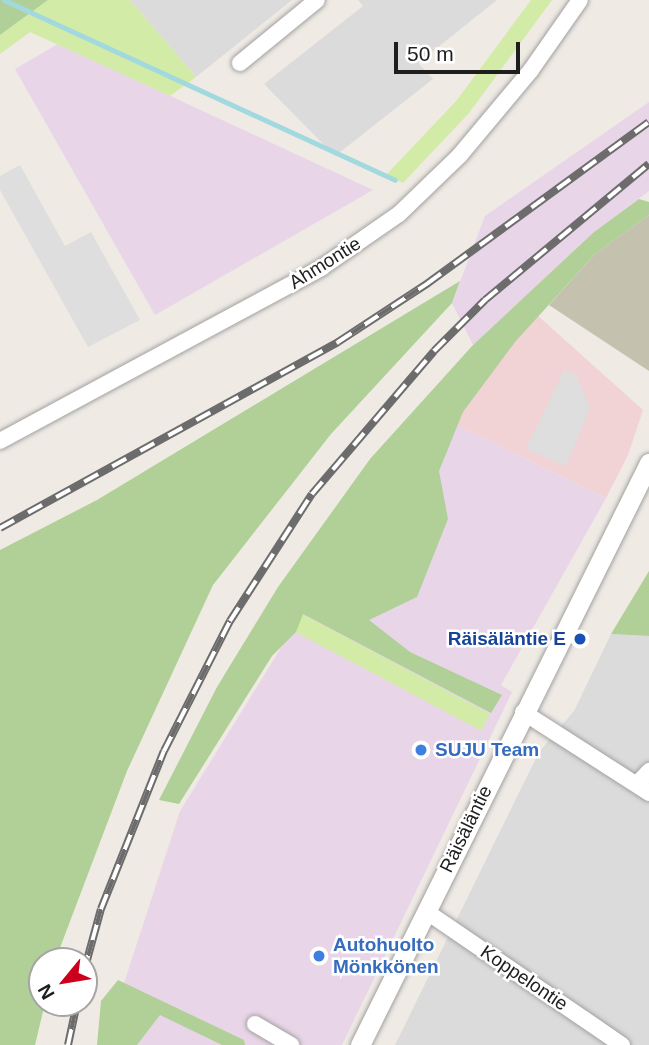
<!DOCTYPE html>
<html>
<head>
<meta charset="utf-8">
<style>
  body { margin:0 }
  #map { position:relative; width:649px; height:1045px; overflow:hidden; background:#efeae4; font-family:Arial,sans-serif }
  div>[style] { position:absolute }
  .residential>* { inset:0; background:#dcdbdb }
  .commercial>* { inset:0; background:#f1d2d5 }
  .industrial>* { inset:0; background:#e9d5e8 }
  .construction>* { inset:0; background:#c4c1af }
  .grass>* { inset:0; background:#d2eca7; transform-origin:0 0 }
  .forest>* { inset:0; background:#b0d097 }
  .parking>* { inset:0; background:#dedede }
  .stream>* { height:5px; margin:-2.5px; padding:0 2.5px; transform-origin:2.5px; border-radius:2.5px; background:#a2d9df }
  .roads { filter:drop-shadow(0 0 2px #a2a2a2) drop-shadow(0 0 2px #a2a2a2) }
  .minor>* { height:16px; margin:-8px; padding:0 8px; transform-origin:8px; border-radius:8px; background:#fff }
  .tertiary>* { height:19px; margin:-9.5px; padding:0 9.5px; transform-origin:9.5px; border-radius:9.5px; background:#fff }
  .rail>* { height:8px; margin-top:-4px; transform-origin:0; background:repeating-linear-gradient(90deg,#fff 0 16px,#6c6c6c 0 32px); box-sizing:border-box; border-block:2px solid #6c6c6c }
  .dots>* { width:19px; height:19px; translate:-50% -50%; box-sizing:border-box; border:4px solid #fff; border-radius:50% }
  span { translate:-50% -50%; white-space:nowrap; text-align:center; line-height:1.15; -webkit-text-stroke:5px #fff; paint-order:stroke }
  .street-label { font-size:19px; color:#1e1e1e }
  .transit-label { font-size:19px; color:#164399; font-weight:700 }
  .right { translate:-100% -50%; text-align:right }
  .shop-label { font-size:19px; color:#366cbe; font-weight:700 }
  .left { translate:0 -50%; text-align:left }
  .north { position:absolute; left:28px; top:947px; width:70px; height:70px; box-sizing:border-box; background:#fff; border:2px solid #a5a5a5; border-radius:50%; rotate:240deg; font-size:19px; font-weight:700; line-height:28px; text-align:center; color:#1e1e1e }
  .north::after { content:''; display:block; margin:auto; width:24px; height:32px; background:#cc001c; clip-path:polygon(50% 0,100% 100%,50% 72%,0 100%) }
  .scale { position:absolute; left:394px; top:42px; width:126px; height:32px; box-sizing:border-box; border:4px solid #1e1e1e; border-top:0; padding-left:9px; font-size:21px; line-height:24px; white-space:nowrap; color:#1e1e1e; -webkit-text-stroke:5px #fff; paint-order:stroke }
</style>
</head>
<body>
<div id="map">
  <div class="residential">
    <div style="clip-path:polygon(130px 0,292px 0,196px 77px)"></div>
    <div style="clip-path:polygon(358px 0,497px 0,418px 63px,433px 79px,335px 156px,264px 84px,363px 6px)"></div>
    <div style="clip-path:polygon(611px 634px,649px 636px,649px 1045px,395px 1045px,539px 752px,574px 711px)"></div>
  </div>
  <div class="commercial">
    <div style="clip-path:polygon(537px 315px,643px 410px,628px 455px,606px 498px,438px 416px)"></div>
  </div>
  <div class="industrial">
    <div style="clip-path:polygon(58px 44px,373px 190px,155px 315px,15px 69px)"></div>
    <div style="clip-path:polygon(649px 102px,649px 191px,594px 232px,473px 345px,452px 303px,485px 216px)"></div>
    <div style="clip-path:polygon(438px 416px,606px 498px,501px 685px,512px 692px,342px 1045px,115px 1045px,113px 1017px,180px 811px,284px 643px)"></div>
  </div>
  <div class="construction">
    <div style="clip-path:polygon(649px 215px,649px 371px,549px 305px,595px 254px)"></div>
  </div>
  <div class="grass">
    <div style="clip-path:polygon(48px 0,130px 0,196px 77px,170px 96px,30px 32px,0 54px,0 35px)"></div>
    <div style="clip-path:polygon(531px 0,552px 0,469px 113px,403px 183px,386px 175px,457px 100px)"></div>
    <div style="left:302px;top:614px;width:213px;height:19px;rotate:28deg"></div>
  </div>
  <div class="forest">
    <div style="clip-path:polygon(0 0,48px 0,0 35px)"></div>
    <div style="clip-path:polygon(639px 199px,649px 202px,649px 215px,595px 254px,515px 342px,463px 412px,439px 471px,448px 519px,417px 597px,369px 620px,410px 652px,502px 695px,491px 713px,303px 614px,296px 632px,272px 656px,179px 804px,159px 800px,217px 687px,278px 587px,370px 459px,473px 345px,594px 232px)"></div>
    <div style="clip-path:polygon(460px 281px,452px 303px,331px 434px,213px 585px,127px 771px,55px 961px,42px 961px,45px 1003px,35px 1045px,0 1045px,0 550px,97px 500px)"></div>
    <div style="clip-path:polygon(649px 571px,649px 636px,611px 634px)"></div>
    <div style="clip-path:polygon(118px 980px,244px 1040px,245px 1045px,222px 1045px,160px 1015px,137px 1045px,97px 1045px,101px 1001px)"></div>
  </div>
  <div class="parking">
    <div style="clip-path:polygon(20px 165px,65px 246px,91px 232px,140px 320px,88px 347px,0 190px,0 176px)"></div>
    <div style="clip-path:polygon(564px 370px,576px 375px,590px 408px,566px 466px,526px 449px)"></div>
  </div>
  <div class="stream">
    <div style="left:4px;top:0;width:430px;rotate:24.7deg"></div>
  </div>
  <div class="roads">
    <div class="minor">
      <div style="left:240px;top:63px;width:99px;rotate:-39.3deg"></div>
      <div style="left:0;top:441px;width:365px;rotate:-28.3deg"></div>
      <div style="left:321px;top:268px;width:95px;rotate:-34.7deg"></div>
      <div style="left:399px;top:214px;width:85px;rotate:-44deg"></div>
      <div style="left:460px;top:155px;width:111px;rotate:-50.1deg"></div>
      <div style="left:531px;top:70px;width:85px;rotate:-55deg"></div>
      <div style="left:523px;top:712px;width:150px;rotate:32.7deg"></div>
      <div style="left:637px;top:784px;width:18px;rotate:-47deg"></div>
      <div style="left:427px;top:912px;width:236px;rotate:34.3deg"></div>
      <div style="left:255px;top:1024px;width:42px;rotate:30.3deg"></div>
    </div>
    <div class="tertiary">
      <div style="left:360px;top:1045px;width:650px;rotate:-63.59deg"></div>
    </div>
  </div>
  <div class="rail">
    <div style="left:0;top:528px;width:386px;rotate:-28.8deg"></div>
    <div style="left:338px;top:342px;width:108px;rotate:-33.2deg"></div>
    <div style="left:428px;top:283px;width:273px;rotate:-36.1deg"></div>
    <div style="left:84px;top:971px;width:64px;rotate:-74.7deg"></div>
    <div style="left:101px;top:909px;width:170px;rotate:-68.3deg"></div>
    <div style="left:164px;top:751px;width:146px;rotate:-63.1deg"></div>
    <div style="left:230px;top:621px;width:151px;rotate:-57.2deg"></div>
    <div style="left:312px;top:494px;width:188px;rotate:-49.5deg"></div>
    <div style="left:434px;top:351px;width:72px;rotate:-45deg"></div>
    <div style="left:485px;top:300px;width:213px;rotate:-39.7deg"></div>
    <div style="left:68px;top:1045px;width:43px;rotate:-77.9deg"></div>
  </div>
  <div class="dots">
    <div style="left:580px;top:639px;background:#1a4fb4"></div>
    <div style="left:421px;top:750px;background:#3f7fe0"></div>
    <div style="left:319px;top:956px;background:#3f7fe0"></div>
  </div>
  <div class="street-label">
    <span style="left:325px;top:263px;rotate:-32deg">Ahmontie</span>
    <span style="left:466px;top:829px;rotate:-64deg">Räisäläntie</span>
    <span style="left:524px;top:978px;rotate:34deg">Koppelontie</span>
  </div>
  <div class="transit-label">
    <span class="right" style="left:566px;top:639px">Räisäläntie E</span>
  </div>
  <div class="shop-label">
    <span class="left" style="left:435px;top:750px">SUJU Team</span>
    <span class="left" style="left:333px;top:956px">Autohuolto<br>Mönkkönen</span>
  </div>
  <div class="north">N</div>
  <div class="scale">50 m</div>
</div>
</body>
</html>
